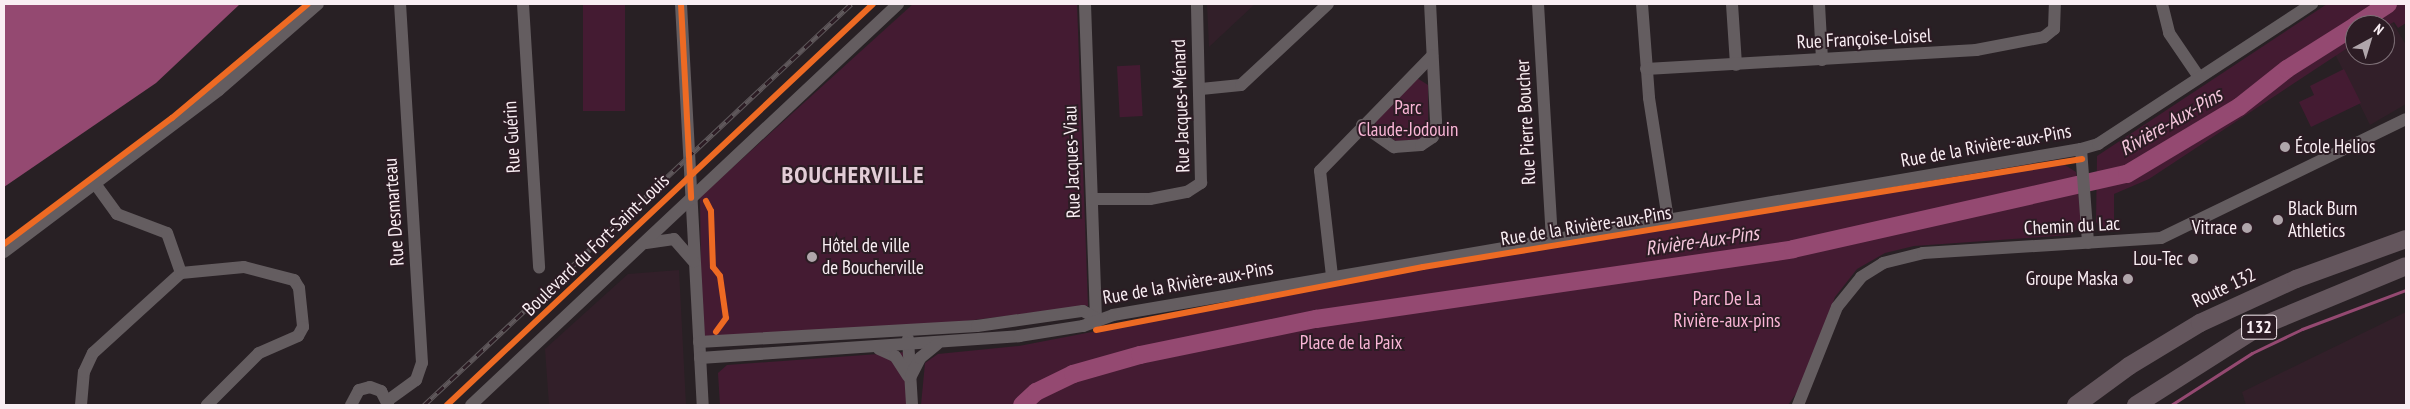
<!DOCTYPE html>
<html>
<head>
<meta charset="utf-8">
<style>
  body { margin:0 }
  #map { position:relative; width:2410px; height:409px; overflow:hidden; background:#282024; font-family:"PT Sans Narrow",sans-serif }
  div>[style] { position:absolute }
  .built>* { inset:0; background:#321f29 }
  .green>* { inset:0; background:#441b32; transform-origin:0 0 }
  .water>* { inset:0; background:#944971 }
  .stream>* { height:3px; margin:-1.5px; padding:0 1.5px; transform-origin:1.5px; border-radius:1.5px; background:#944971 }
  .river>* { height:18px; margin:-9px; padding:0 9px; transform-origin:9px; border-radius:9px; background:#944971 }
  .minor>* { height:12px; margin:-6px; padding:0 6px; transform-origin:6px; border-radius:6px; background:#645d60 }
  .highway>* { height:18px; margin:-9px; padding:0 9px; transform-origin:9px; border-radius:9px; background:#64565d }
  .rail>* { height:5px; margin-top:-2.5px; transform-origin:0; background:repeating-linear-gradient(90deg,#2c1c24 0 9px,#5f585b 0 18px); box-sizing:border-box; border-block:1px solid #5f585b }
  .cycleway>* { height:6px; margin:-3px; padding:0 3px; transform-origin:3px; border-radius:3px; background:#ed6a23 }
  .dots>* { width:14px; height:14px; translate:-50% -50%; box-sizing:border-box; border:2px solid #2c1c24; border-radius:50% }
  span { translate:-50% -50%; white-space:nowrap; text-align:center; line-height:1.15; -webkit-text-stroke:4px #2c1c24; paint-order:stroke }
  .shield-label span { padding:1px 4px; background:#2c1c24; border:1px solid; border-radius:4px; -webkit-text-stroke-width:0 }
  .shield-label { font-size:18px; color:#f9eef3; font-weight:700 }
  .street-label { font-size:19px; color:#f9eef3 }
  .park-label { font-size:19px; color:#fbb6d7 }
  .poi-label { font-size:19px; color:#f9eef3 }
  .left { translate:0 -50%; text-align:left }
  .right { translate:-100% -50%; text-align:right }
  .water-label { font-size:20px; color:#f6c7dd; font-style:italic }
  .district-label { font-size:24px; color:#e3cdd7; font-weight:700; letter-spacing:1px }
  .frame { position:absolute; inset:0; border:5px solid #f9eef3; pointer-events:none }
  .north { position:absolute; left:2345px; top:15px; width:50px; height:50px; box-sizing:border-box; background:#2c1c24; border:1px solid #7e7077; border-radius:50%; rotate:39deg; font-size:14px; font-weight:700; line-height:20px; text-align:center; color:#f9eef3 }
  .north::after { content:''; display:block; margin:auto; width:18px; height:22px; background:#b0a6ab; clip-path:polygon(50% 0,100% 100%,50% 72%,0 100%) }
</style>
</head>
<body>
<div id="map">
  <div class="built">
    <div style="clip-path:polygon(1207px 4px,1255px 4px,1209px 47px)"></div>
    <div style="clip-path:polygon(2393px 23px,2406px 45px,2406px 104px,2370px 125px,2335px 54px,2355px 43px,2355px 55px,2385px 55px,2385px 27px)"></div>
    <div style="clip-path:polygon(679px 270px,686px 405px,549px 405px,545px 349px,628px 274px)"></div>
    <div style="clip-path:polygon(2406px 312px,2406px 405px,2246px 405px,2242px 392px)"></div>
  </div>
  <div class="green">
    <div style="left:583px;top:4px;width:42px;height:107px"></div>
    <div style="clip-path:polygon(913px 4px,1077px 4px,1088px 306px,958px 322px,702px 338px,700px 197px)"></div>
    <div style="clip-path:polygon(2327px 4px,2406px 4px,2406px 23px,2398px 28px,2394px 22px,2385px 27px,2355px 25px,2355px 43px,2149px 179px,2114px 194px,2114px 230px,2099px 226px,2096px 222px,2097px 156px)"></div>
    <div style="left:1140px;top:65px;width:51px;height:23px;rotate:87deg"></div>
    <div style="clip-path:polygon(2344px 69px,2361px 103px,2311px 127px,2299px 102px,2314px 95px,2310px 86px)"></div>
    <div style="clip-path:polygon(1417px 78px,1428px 85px,1428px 134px,1420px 140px,1396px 141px,1377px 130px,1375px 120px)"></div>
    <div style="clip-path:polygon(2057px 160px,2076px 172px,2081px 221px,2076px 230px,2070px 235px,1914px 246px,1885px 253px,1857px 269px,1835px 297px,1801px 387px,1788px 405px,921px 405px,925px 363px,938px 354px,1019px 346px,1554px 243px)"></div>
    <div style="clip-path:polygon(906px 352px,910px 405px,720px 405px,718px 373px,727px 365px)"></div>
  </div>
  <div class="water">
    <div style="clip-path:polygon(4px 4px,240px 4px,156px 83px,4px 187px)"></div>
  </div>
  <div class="stream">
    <div style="left:2171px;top:405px;width:96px;rotate:-32.7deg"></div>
    <div style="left:2252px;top:353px;width:55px;rotate:-25.6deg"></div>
    <div style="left:2302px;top:329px;width:111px;rotate:-20.6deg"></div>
  </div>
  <div class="river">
    <div style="left:2356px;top:25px;width:38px;rotate:-33deg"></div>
    <div style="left:1022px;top:405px;width:19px;rotate:-43deg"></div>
    <div style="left:1036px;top:392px;width:41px;rotate:-25.9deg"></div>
    <div style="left:1073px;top:374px;width:70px;rotate:-15.8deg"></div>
    <div style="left:1140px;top:355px;width:180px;rotate:-11.6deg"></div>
    <div style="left:1316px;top:319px;width:482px;rotate:-8.3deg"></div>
    <div style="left:1793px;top:249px;width:342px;rotate:-12.7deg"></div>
    <div style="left:2127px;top:174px;width:131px;rotate:-30.9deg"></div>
    <div style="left:2239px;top:107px;width:61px;rotate:-38.4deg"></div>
    <div style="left:2287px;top:69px;width:80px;rotate:-32.3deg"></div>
  </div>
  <div class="minor">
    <div style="left:523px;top:4px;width:264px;rotate:86.5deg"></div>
    <div style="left:681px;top:4px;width:402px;rotate:86.9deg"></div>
    <div style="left:1085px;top:4px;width:314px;rotate:88deg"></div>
    <div style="left:1538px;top:4px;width:235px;rotate:86.6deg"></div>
    <div style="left:1642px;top:4px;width:94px;rotate:85.7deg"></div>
    <div style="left:1649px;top:98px;width:122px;rotate:81.1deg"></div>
    <div style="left:1732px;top:4px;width:61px;rotate:86.2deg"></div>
    <div style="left:1819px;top:4px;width:56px;rotate:86.9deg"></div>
    <div style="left:2162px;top:4px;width:30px;rotate:76deg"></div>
    <div style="left:2169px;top:33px;width:53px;rotate:55.7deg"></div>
    <div style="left:1646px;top:69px;width:331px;rotate:-3.3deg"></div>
    <div style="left:1976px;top:50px;width:69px;rotate:-10.8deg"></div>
    <div style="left:2044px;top:37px;width:13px;rotate:-39deg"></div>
    <div style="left:2054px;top:29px;width:25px;rotate:-88deg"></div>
    <div style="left:1201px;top:89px;width:40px;rotate:-5.7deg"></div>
    <div style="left:1241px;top:85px;width:119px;rotate:-43deg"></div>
    <div style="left:1362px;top:125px;width:39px;rotate:35deg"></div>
    <div style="left:1394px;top:147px;width:27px;rotate:-4deg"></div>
    <div style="left:1421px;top:145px;width:14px;rotate:-34deg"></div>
    <div style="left:1433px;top:137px;width:16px;rotate:-79deg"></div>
    <div style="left:1436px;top:121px;width:117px;rotate:-92.9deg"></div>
    <div style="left:2081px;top:149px;width:94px;rotate:85.7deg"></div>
    <div style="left:96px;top:185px;width:36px;rotate:54deg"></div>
    <div style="left:117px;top:214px;width:53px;rotate:20.8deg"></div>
    <div style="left:167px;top:233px;width:42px;rotate:70.7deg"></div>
    <div style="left:1092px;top:199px;width:58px"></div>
    <div style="left:1150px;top:199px;width:38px;rotate:-11deg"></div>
    <div style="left:1187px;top:192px;width:17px;rotate:-33deg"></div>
    <div style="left:1201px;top:183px;width:179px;rotate:-91.3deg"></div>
    <div style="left:646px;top:243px;width:28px;rotate:-8deg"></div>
    <div style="left:674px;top:239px;width:30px;rotate:49deg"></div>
    <div style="left:4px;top:252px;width:269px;rotate:-37deg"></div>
    <div style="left:219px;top:90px;width:131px;rotate:-41deg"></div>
    <div style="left:1332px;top:276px;width:106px;rotate:-96.5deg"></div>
    <div style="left:1320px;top:171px;width:161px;rotate:-45.8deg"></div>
    <div style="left:908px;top:339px;width:66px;rotate:86.5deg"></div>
    <div style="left:699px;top:342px;width:278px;rotate:-3.3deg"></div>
    <div style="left:977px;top:326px;width:107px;rotate:-8.1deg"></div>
    <div style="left:1083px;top:311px;width:15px;rotate:28deg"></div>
    <div style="left:879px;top:349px;width:17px;rotate:24deg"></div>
    <div style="left:895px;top:356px;width:24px;rotate:57deg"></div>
    <div style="left:700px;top:358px;width:320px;rotate:-3.9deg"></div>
    <div style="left:1019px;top:336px;width:65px;rotate:-8.9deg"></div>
    <div style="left:1083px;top:326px;width:32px;rotate:-20deg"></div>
    <div style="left:1113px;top:315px;width:982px;rotate:-9.73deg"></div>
    <div style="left:2081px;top:149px;width:18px;rotate:-16deg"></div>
    <div style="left:2098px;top:144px;width:256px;rotate:-33.2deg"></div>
    <div style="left:911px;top:376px;width:20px;rotate:-63deg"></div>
    <div style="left:920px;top:358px;width:22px;rotate:-39deg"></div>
    <div style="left:387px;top:401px;width:36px;rotate:-36deg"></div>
    <div style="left:416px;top:380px;width:18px;rotate:-71deg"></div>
    <div style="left:422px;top:363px;width:360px;rotate:-93.5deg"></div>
    <div style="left:81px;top:405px;width:33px;rotate:-85deg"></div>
    <div style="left:84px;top:372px;width:21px;rotate:-65deg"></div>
    <div style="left:93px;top:353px;width:119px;rotate:-42.3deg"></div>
    <div style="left:181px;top:273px;width:63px;rotate:-5.4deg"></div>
    <div style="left:244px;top:267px;width:52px;rotate:14.6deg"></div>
    <div style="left:294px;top:280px;width:9px;rotate:58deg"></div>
    <div style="left:299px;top:288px;width:39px;rotate:84deg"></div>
    <div style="left:303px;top:327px;width:10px;rotate:119deg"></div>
    <div style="left:298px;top:336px;width:43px;rotate:156.4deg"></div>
    <div style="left:259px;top:353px;width:74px;rotate:135deg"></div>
    <div style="left:351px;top:405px;width:17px;rotate:-62deg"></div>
    <div style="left:359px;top:390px;width:11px;rotate:-15deg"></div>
    <div style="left:370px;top:387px;width:12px;rotate:20deg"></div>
    <div style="left:381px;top:391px;width:16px;rotate:63deg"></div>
    <div style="left:471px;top:405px;width:586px;rotate:-43.2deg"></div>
    <div style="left:1798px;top:405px;width:105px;rotate:-68.3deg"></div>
    <div style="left:1837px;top:307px;width:38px;rotate:-51deg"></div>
    <div style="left:1861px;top:277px;width:26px;rotate:-32deg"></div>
    <div style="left:1883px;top:263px;width:41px;rotate:-14deg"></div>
    <div style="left:1923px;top:253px;width:238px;rotate:-3.6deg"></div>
    <div style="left:2161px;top:238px;width:272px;rotate:-25.9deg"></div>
  </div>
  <div class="highway">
    <div style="left:2076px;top:405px;width:66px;rotate:-36.3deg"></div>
    <div style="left:2129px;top:366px;width:83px;rotate:-31.2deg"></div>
    <div style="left:2200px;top:323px;width:106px;rotate:-24.6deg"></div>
    <div style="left:2296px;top:279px;width:117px;rotate:-20deg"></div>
    <div style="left:2136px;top:405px;width:146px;rotate:-32.4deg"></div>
    <div style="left:2259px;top:327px;width:159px;rotate:-22.5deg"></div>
  </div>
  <div class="rail">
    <div style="left:424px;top:405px;width:586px;rotate:-43.2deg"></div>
  </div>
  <div class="cycleway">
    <div style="left:681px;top:4px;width:194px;rotate:87deg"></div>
    <div style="left:706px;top:201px;width:11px;rotate:63deg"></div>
    <div style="left:711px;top:211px;width:56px;rotate:88deg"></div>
    <div style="left:713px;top:267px;width:11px;rotate:52deg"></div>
    <div style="left:720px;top:276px;width:42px;rotate:81.9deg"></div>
    <div style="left:726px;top:318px;width:17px;rotate:126deg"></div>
    <div style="left:4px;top:244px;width:210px;rotate:-36.9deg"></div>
    <div style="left:172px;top:118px;width:177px;rotate:-40deg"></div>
    <div style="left:1096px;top:330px;width:333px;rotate:-10.9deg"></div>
    <div style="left:1423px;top:267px;width:668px;rotate:-9.31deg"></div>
    <div style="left:447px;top:405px;width:585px;rotate:-43.27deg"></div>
  </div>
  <div class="dots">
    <div style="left:2285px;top:147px;background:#b0a6ab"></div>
    <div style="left:2278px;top:220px;background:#b0a6ab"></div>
    <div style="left:2247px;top:228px;background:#b0a6ab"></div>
    <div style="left:812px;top:257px;background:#b0a6ab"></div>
    <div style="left:2193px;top:259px;background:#b0a6ab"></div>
    <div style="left:2128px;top:279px;background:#b0a6ab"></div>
  </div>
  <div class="shield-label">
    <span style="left:2259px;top:327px">132</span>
  </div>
  <div class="street-label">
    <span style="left:1864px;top:39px;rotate:-3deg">Rue Françoise-Loisel</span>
    <span style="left:1181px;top:106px;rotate:-92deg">Rue Jacques-Ménard</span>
    <span style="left:1526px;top:122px;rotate:-93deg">Rue Pierre Boucher</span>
    <span style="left:512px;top:137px;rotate:-93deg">Rue Guérin</span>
    <span style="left:1986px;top:146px;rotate:-10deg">Rue de la Rivière-aux-Pins</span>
    <span style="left:1072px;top:162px;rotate:-92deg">Rue Jacques-Viau</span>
    <span style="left:394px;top:212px;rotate:-94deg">Rue Desmarteau</span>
    <span style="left:1586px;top:226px;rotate:-9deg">Rue de la Rivière-aux-Pins</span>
    <span style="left:2072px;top:226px;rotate:-3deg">Chemin du Lac</span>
    <span style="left:596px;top:245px;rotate:-44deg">Boulevard du Fort-Saint-Louis</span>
    <span style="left:1188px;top:283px;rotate:-10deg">Rue de la Rivière-aux-Pins</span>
    <span style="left:2224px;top:288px;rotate:-25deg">Route 132</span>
  </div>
  <div class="park-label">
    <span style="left:1408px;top:119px">Parc<br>Claude-Jodouin</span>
    <span style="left:1727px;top:310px">Parc De La<br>Rivière-aux-pins</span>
    <span style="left:1351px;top:343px">Place de la Paix</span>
  </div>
  <div class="poi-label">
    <span class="left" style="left:2295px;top:147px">École Helios</span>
    <span class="left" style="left:2288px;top:220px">Black Burn<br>Athletics</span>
    <span class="right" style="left:2237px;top:228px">Vitrace</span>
    <span class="left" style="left:822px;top:257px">Hôtel de ville<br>de Boucherville</span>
    <span class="right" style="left:2183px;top:259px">Lou-Tec</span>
    <span class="right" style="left:2118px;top:279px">Groupe Maska</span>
  </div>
  <div class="water-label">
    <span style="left:2171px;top:122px;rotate:-30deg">Rivière-Aux-Pins</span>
    <span style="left:1702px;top:241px;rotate:-8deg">Rivière-Aux-Pins</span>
  </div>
  <div class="district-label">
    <span style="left:853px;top:175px">BOUCHERVILLE</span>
  </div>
  <div class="frame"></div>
  <div class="north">N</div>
</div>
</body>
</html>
